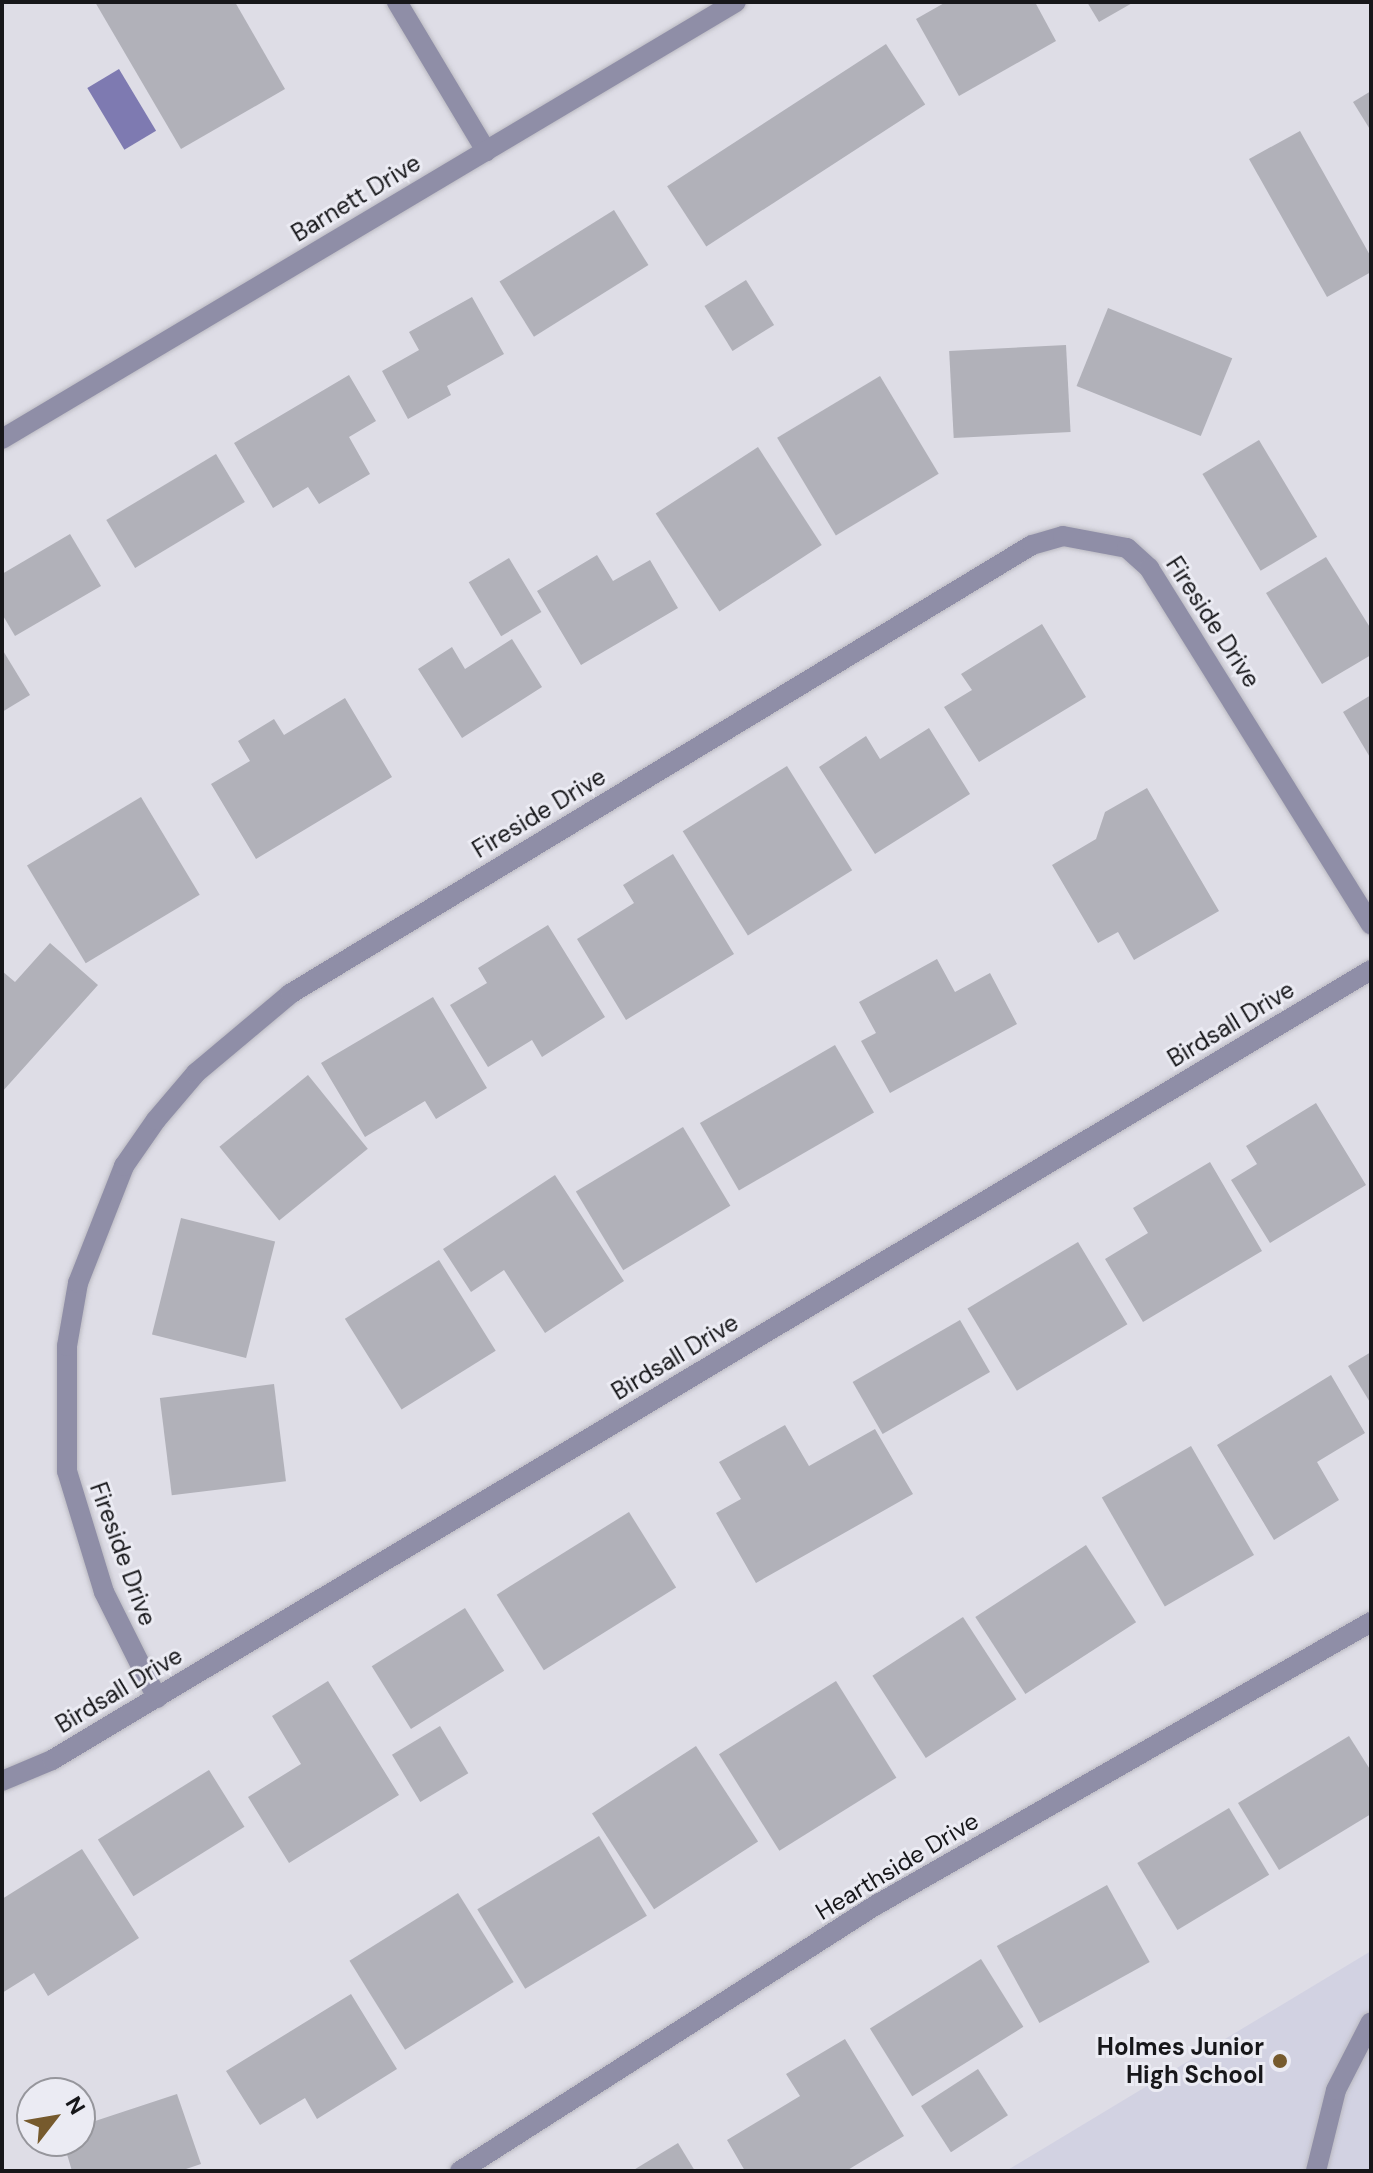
<!DOCTYPE html>
<html>
<head>
<meta charset="utf-8">
<style>
  body { margin:0 }
  #map { position:relative; width:1373px; height:2173px; overflow:hidden; background:#dedde6; font-family:"DM Sans",sans-serif }
  div>[style] { position:absolute }
  .built>* { inset:0; background:#d2d2e2 }
  .water>* { inset:0; background:#7e7ab1; transform-origin:0 0 }
  .building>* { inset:0; background:#b1b1b9; transform-origin:0 0 }
  .roads { filter:drop-shadow(0 0 2px #bab9c1) drop-shadow(0 0 2px #bab9c1) }
  .service>* { height:20px; margin:-10px; padding:0 10px; transform-origin:10px; border-radius:10px; background:#8f8ea7 }
  .minor>* { height:20px; margin:-10px; padding:0 10px; transform-origin:10px; border-radius:10px; background:#8f8ea7 }
  .dots>* { width:22px; height:22px; translate:-50% -50%; box-sizing:border-box; border:4px solid #ebebf3; border-radius:50% }
  span { translate:-50% -50%; white-space:nowrap; text-align:center; line-height:1.15; -webkit-text-stroke:6px #ebebf3; paint-order:stroke }
  .street-label { font-size:24px; color:#17171a }
  .poi-label { font-size:24px; color:#17171a; font-weight:700 }
  .right { translate:-100% -50%; text-align:right }
  .frame { position:absolute; inset:0; border:4px solid #17171a; pointer-events:none }
  .north { position:absolute; left:16px; top:2077px; width:80px; height:80px; box-sizing:border-box; background:#ebebf3; border:2px solid #96969c; border-radius:50%; rotate:59deg; font-size:22px; font-weight:700; line-height:32px; text-align:center; color:#17171a }
  .north::after { content:''; display:block; margin:auto; width:28px; height:36px; background:#765a2d; clip-path:polygon(50% 0,100% 100%,50% 72%,0 100%) }
</style>
</head>
<body>
<div id="map">
  <div class="built">
    <div style="clip-path:polygon(1371px 1951px,1371px 2171px,1006px 2171px)"></div>
  </div>
  <div class="water">
    <div style="left:119px;top:69px;width:72px;height:37px;rotate:59deg"></div>
  </div>
  <div class="building">
    <div style="clip-path:polygon(95px 2px,235px 2px,285px 89px,181px 149px)"></div>
    <div style="clip-path:polygon(946px 2px,1035px 2px,1056px 41px,959px 96px,916px 19px)"></div>
    <div style="clip-path:polygon(1087px 2px,1134px 2px,1099px 22px)"></div>
    <div style="left:886px;top:44px;width:72px;height:261px;rotate:57deg"></div>
    <div style="clip-path:polygon(1371px 91px,1371px 131px,1353px 102px)"></div>
    <div style="clip-path:polygon(1300px 131px,1371px 257px,1371px 272px,1327px 297px,1249px 159px)"></div>
    <div style="left:614px;top:210px;width:65px;height:135px;rotate:58deg"></div>
    <div style="left:746px;top:280px;width:53px;height:49px;rotate:58deg"></div>
    <div style="clip-path:polygon(472px 297px,504px 354px,447px 386px,451px 395px,408px 419px,382px 371px,419px 350px,409px 332px)"></div>
    <div style="left:1108px;top:308px;width:134px;height:84px;rotate:22deg"></div>
    <div style="left:1066px;top:345px;width:87px;height:117px;rotate:87deg"></div>
    <div style="clip-path:polygon(349px 375px,376px 421px,349px 437px,370px 474px,319px 504px,308px 487px,273px 508px,234px 443px)"></div>
    <div style="left:880px;top:376px;width:114px;height:120px;rotate:59deg"></div>
    <div style="left:1259px;top:440px;width:113px;height:66px;rotate:59deg"></div>
    <div style="left:758px;top:447px;width:117px;height:122px;rotate:57deg"></div>
    <div style="left:216px;top:454px;width:56px;height:128px;rotate:59deg"></div>
    <div style="clip-path:polygon(70px 534px,101px 586px,15px 636px,2px 614px,2px 574px)"></div>
    <div style="clip-path:polygon(597px 555px,613px 581px,650px 560px,678px 608px,581px 665px,537px 591px)"></div>
    <div style="clip-path:polygon(1326px 557px,1371px 629px,1371px 655px,1322px 684px,1266px 593px)"></div>
    <div style="left:509px;top:558px;width:63px;height:47px;rotate:59deg"></div>
    <div style="clip-path:polygon(1042px 624px,1086px 697px,979px 762px,944px 707px,972px 690px,961px 674px)"></div>
    <div style="clip-path:polygon(512px 639px,542px 687px,462px 738px,418px 669px,452px 647px,465px 669px)"></div>
    <div style="clip-path:polygon(2px 649px,30px 695px,2px 712px)"></div>
    <div style="clip-path:polygon(1371px 695px,1371px 759px,1343px 712px)"></div>
    <div style="clip-path:polygon(345px 698px,392px 777px,256px 859px,211px 784px,250px 761px,238px 741px,274px 719px,284px 735px)"></div>
    <div style="clip-path:polygon(929px 728px,970px 794px,875px 854px,819px 767px,866px 736px,880px 759px)"></div>
    <div style="left:787px;top:766px;width:123px;height:123px;rotate:58deg"></div>
    <div style="clip-path:polygon(1147px 788px,1219px 911px,1134px 960px,1118px 932px,1098px 943px,1052px 865px,1096px 839px,1105px 812px)"></div>
    <div style="left:141px;top:797px;width:114px;height:133px;rotate:59deg"></div>
    <div style="clip-path:polygon(673px 854px,734px 954px,626px 1020px,577px 939px,634px 903px,623px 885px)"></div>
    <div style="clip-path:polygon(548px 925px,605px 1017px,542px 1057px,532px 1040px,488px 1067px,450px 1005px,487px 983px,478px 968px)"></div>
    <div style="clip-path:polygon(50px 943px,98px 985px,2px 1092px,2px 971px,15px 982px)"></div>
    <div style="clip-path:polygon(937px 959px,955px 992px,990px 973px,1017px 1024px,890px 1093px,861px 1041px,876px 1033px,859px 1002px)"></div>
    <div style="clip-path:polygon(433px 997px,487px 1088px,436px 1119px,425px 1101px,365px 1137px,321px 1063px)"></div>
    <div style="left:835px;top:1045px;width:78px;height:156px;rotate:60deg"></div>
    <div style="left:308px;top:1075px;width:95px;height:114px;rotate:51deg"></div>
    <div style="clip-path:polygon(1316px 1103px,1366px 1185px,1270px 1243px,1231px 1180px,1257px 1164px,1246px 1146px)"></div>
    <div style="left:683px;top:1127px;width:92px;height:125px;rotate:59deg"></div>
    <div style="clip-path:polygon(1210px 1162px,1262px 1251px,1143px 1322px,1105px 1259px,1148px 1233px,1133px 1208px)"></div>
    <div style="clip-path:polygon(555px 1175px,624px 1281px,545px 1333px,504px 1270px,471px 1292px,443px 1249px)"></div>
    <div style="left:181px;top:1218px;width:97px;height:120px;rotate:14deg"></div>
    <div style="left:1078px;top:1242px;width:96px;height:129px;rotate:59deg"></div>
    <div style="left:439px;top:1260px;width:107px;height:111px;rotate:58deg"></div>
    <div style="left:960px;top:1320px;width:60px;height:124px;rotate:60deg"></div>
    <div style="clip-path:polygon(1371px 1352px,1371px 1404px,1348px 1366px)"></div>
    <div style="clip-path:polygon(1331px 1375px,1365px 1433px,1317px 1462px,1339px 1500px,1274px 1540px,1217px 1445px)"></div>
    <div style="left:274px;top:1384px;width:98px;height:115px;rotate:83deg"></div>
    <div style="clip-path:polygon(785px 1425px,809px 1466px,875px 1429px,913px 1494px,756px 1583px,716px 1513px,741px 1499px,719px 1462px)"></div>
    <div style="left:1191px;top:1446px;width:126px;height:103px;rotate:60deg"></div>
    <div style="left:629px;top:1512px;width:89px;height:156px;rotate:58deg"></div>
    <div style="left:1086px;top:1545px;width:92px;height:132px;rotate:57deg"></div>
    <div style="left:465px;top:1608px;width:74px;height:110px;rotate:58deg"></div>
    <div style="left:963px;top:1617px;width:98px;height:108px;rotate:57deg"></div>
    <div style="clip-path:polygon(328px 1681px,399px 1795px,289px 1863px,248px 1797px,301px 1764px,272px 1716px)"></div>
    <div style="left:836px;top:1681px;width:114px;height:138px;rotate:58deg"></div>
    <div style="left:440px;top:1726px;width:55px;height:56px;rotate:59deg"></div>
    <div style="clip-path:polygon(1349px 1736px,1371px 1771px,1371px 1814px,1279px 1870px,1238px 1803px)"></div>
    <div style="left:696px;top:1746px;width:114px;height:124px;rotate:57deg"></div>
    <div style="left:209px;top:1770px;width:67px;height:131px;rotate:58deg"></div>
    <div style="left:1229px;top:1808px;width:78px;height:107px;rotate:59deg"></div>
    <div style="left:599px;top:1836px;width:93px;height:142px;rotate:59deg"></div>
    <div style="clip-path:polygon(82px 1849px,139px 1938px,48px 1996px,34px 1973px,2px 1993px,2px 1899px)"></div>
    <div style="left:1107px;top:1885px;width:88px;height:126px;rotate:61deg"></div>
    <div style="left:458px;top:1893px;width:105px;height:128px;rotate:58deg"></div>
    <div style="left:981px;top:1959px;width:80px;height:131px;rotate:58deg"></div>
    <div style="clip-path:polygon(351px 1994px,397px 2069px,317px 2119px,305px 2098px,260px 2125px,226px 2071px)"></div>
    <div style="clip-path:polygon(845px 2039px,904px 2136px,846px 2171px,745px 2171px,727px 2140px,800px 2096px,786px 2074px)"></div>
    <div style="left:978px;top:2069px;width:55px;height:68px;rotate:57deg"></div>
    <div style="clip-path:polygon(177px 2094px,201px 2164px,180px 2171px,72px 2171px,63px 2141px,80px 2141px,80px 2126px)"></div>
    <div style="clip-path:polygon(678px 2143px,695px 2171px,632px 2171px)"></div>
  </div>
  <div class="roads">
    <div class="service">
      <div style="left:1316px;top:2171px;width:83px;rotate:-76.1deg"></div>
      <div style="left:1336px;top:2090px;width:76px;rotate:-62.8deg"></div>
    </div>
    <div class="minor">
      <div style="left:397px;top:2px;width:174px;rotate:59.1deg"></div>
      <div style="left:2px;top:439px;width:854px;rotate:-30.77deg"></div>
      <div style="left:157px;top:1698px;width:119px;rotate:-116.6deg"></div>
      <div style="left:104px;top:1592px;width:127px;rotate:-107deg"></div>
      <div style="left:67px;top:1471px;width:125px;rotate:-90deg"></div>
      <div style="left:67px;top:1346px;width:64px;rotate:-80.1deg"></div>
      <div style="left:78px;top:1283px;width:126px;rotate:-68.5deg"></div>
      <div style="left:124px;top:1166px;width:56px;rotate:-55.2deg"></div>
      <div style="left:156px;top:1120px;width:62px;rotate:-49.6deg"></div>
      <div style="left:196px;top:1073px;width:123px;rotate:-40deg"></div>
      <div style="left:290px;top:994px;width:867px;rotate:-31.18deg"></div>
      <div style="left:1032px;top:545px;width:32px;rotate:-16deg"></div>
      <div style="left:1063px;top:536px;width:65px;rotate:10.6deg"></div>
      <div style="left:1127px;top:548px;width:30px;rotate:42deg"></div>
      <div style="left:1149px;top:568px;width:420px;rotate:58.1deg"></div>
      <div style="left:2px;top:1781px;width:54px;rotate:-22.8deg"></div>
      <div style="left:52px;top:1760px;width:1537px;rotate:-30.92deg"></div>
      <div style="left:460px;top:2171px;width:496px;rotate:-32.6deg"></div>
      <div style="left:878px;top:1904px;width:568px;rotate:-29.77deg"></div>
    </div>
  </div>
  <div class="dots">
    <div style="left:1280px;top:2061px;background:#765a2d"></div>
  </div>
  <div class="street-label">
    <span style="left:356px;top:198px;rotate:-31deg">Barnett Drive</span>
    <span style="left:1213px;top:622px;rotate:57deg">Fireside Drive</span>
    <span style="left:539px;top:813px;rotate:-31deg">Fireside Drive</span>
    <span style="left:1231px;top:1024px;rotate:-31deg">Birdsall Drive</span>
    <span style="left:675px;top:1357px;rotate:-31deg">Birdsall Drive</span>
    <span style="left:123px;top:1554px;rotate:70deg">Fireside Drive</span>
    <span style="left:119px;top:1690px;rotate:-31deg">Birdsall Drive</span>
    <span style="left:897px;top:1866px;rotate:-31deg">Hearthside Drive</span>
  </div>
  <div class="poi-label">
    <span class="right" style="left:1264px;top:2061px">Holmes Junior<br>High School</span>
  </div>
  <div class="frame"></div>
  <div class="north">N</div>
</div>
</body>
</html>
